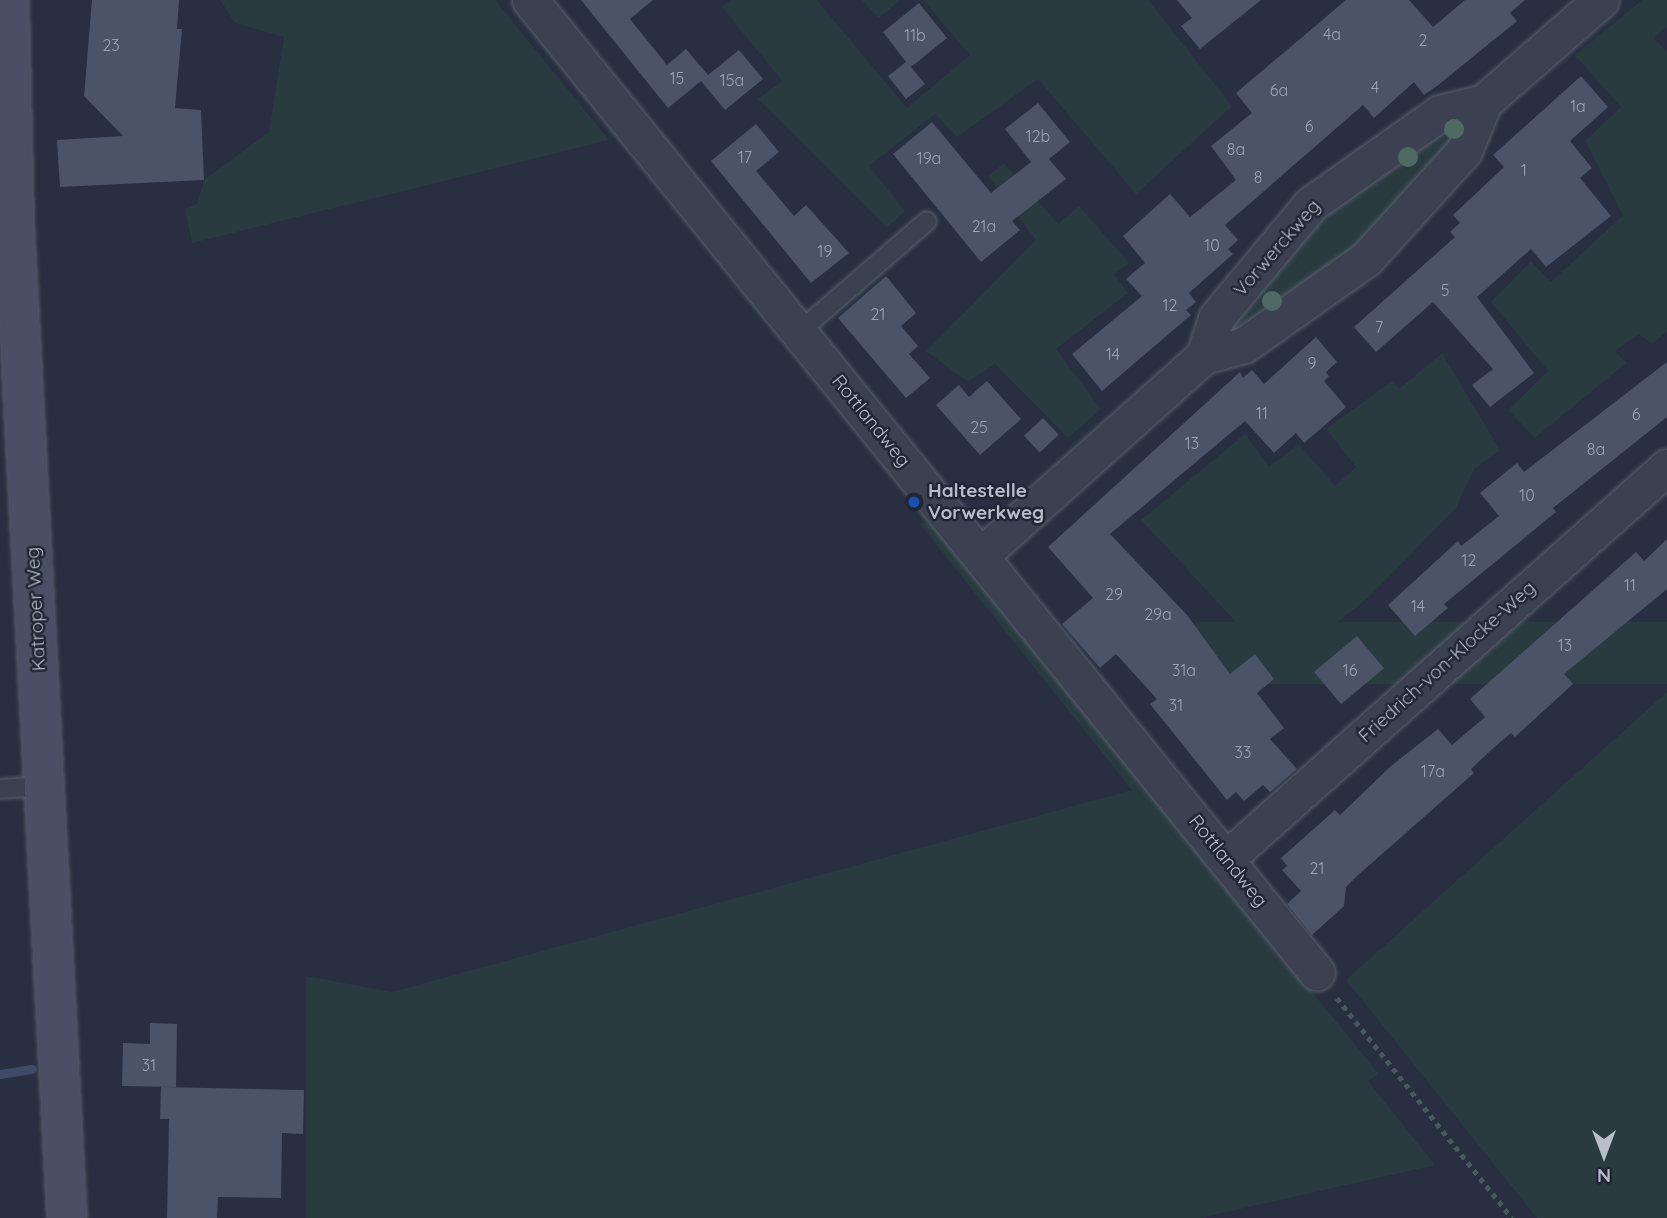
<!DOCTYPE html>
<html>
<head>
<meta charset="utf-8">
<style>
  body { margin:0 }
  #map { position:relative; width:1667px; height:1218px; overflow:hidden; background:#272f40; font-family:Quicksand,sans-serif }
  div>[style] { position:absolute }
  .green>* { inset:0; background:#293b41; transform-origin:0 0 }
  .stream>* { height:9px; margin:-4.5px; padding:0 4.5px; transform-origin:4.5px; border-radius:4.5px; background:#3e4a68 }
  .building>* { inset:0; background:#4b5367; transform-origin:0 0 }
  .path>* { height:4.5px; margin-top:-2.25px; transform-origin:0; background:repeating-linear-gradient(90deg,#47585e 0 5px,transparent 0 10px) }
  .roads { filter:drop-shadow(0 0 2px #595f6d) drop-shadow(0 0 2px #595f6d) }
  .lane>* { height:18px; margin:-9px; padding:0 9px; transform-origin:9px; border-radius:9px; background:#3b4150 }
  .street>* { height:35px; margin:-17.5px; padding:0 17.5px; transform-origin:17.5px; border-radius:17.5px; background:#3b4150 }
  .secondary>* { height:38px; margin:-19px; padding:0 19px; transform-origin:19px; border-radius:19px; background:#495063 }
  .trees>* { width:20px; height:20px; margin:-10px; border-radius:50%; background:#4f6a63 }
  .dots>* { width:19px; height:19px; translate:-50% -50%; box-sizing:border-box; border:4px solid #202635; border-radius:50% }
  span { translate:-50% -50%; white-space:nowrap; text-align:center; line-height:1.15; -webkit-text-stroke:5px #202635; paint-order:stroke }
  .number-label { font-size:16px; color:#9da2b1 }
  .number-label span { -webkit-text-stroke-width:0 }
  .street-label { font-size:19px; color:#b8bdca }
  .poi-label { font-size:19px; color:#b8bdca; font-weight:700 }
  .left { translate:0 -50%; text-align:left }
  .north { position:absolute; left:1569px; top:1120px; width:70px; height:70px; -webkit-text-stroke:5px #202635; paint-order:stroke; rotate:180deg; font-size:19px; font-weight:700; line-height:28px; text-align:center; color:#b8bdca }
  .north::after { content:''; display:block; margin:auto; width:24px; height:32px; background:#b8bdca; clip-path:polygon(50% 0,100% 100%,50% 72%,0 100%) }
</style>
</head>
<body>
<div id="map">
  <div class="green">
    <div style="clip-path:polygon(220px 0,495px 0,609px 140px,192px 243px,185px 209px,197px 204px,204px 180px,269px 132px,284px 37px,235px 23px)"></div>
    <div style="clip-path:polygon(730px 0,817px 0,907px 108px,970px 55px,923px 0,1148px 0,1232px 106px,1136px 194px,1038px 79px,957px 137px,935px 114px,869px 166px,905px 211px,887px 228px,758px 99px,782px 81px,722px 7px)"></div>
    <div style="clip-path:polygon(862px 0,900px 0,879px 18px)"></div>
    <div style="clip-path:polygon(1642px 0,1667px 0,1667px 26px,1654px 38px,1667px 52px,1667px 331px,1652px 344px,1639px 334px,1615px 351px,1626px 363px,1535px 438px,1508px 410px,1548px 371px,1491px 302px,1531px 261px,1551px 282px,1623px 215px,1585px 141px,1621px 107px,1575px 55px)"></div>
    <div style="clip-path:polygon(1453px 117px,1468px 124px,1400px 211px,1236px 339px,1223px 323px,1302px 233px)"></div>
    <div style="clip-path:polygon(1004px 163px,1058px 224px,1079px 206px,1129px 263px,1114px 274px,1128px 293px,1056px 349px,1101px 409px,1068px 438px,995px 364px,968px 382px,926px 351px,1036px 240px,988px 176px)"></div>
    <div style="clip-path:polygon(1442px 353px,1500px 450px,1474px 469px,1456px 508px,1370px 596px,1280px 669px,1141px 520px,1245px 434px,1269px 467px,1299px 444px,1335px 486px,1356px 467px,1326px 429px,1392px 381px,1399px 389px)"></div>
    <div style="clip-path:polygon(929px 522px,1379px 1074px,1368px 1081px,1435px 1165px,1200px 1218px,306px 1218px,306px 976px,392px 992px,1132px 790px,920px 524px)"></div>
    <div style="left:1667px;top:622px;width:62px;height:471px;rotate:90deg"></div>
    <div style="clip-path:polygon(1667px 692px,1667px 1218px,1537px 1218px,1346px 980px)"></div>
  </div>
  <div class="stream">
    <div style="left:0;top:1074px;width:32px;rotate:-9deg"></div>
  </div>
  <div class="building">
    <div style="clip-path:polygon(92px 0,179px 0,177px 29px,182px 29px,175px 108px,201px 110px,204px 180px,60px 187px,57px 140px,123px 136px,84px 96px)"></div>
    <div style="clip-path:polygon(581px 0,653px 0,630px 19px,667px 65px,686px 49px,708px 75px,739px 50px,763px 79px,725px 110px,701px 81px,668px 108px)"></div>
    <div style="clip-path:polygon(1177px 0,1261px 0,1200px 49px,1181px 26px,1192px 18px)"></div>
    <div style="clip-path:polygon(1346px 0,1409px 0,1433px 27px,1465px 0,1525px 0,1510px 13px,1517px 21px,1437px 86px,1424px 95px,1414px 82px,1374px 118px,1363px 105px,1225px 225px,1238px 240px,1228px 249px,1233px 254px,1189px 293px,1196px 302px,1186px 310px,1191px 315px,1102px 391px,1072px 354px,1142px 296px,1126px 279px,1145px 263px,1123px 236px,1170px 194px,1190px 217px,1236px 180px,1211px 146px,1252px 113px,1236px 93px)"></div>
    <div style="clip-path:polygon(919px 3px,947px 38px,911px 67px,925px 84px,906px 99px,888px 76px,906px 62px,883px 32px)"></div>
    <div style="clip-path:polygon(1581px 76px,1608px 107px,1570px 141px,1592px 168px,1580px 178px,1611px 216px,1546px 267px,1531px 249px,1477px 297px,1534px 373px,1490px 407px,1472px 385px,1493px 369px,1433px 302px,1376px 352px,1354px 327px,1455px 237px,1450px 232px,1460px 223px,1453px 215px,1504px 167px,1493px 155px)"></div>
    <div style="clip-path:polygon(1038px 103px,1070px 142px,1049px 159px,1066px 179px,1012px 221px,1020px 230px,981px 262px,893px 154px,932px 122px,991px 193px,1031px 162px,1005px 129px)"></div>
    <div style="clip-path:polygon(756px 124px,779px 152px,756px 171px,794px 216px,806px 205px,849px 253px,811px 283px,711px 161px)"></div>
    <div style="clip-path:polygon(886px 276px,916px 313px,901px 326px,918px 346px,909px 354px,930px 378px,906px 398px,838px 318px)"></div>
    <div style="clip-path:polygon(1316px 337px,1337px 362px,1326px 372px,1329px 376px,1324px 381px,1346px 407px,1304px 443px,1296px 433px,1274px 453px,1245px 421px,1110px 534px,1187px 615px,1230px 674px,1255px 654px,1274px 679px,1257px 693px,1284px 728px,1270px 739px,1297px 769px,1270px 792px,1263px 785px,1244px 801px,1236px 792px,1227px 800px,1150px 704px,1157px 699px,1116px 654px,1100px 668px,1062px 624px,1093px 598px,1048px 547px,1240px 372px,1243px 378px,1252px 370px,1264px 384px)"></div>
    <div style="clip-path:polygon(1667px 362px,1667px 417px,1553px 508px,1556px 512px,1444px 604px,1448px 608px,1415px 636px,1388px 605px,1458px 541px,1461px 546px,1499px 516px,1480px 493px,1517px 463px,1524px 472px)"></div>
    <div style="clip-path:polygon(987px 381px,1021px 419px,980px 455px,936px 405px,959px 385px,969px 397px)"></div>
    <div style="left:1043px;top:418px;width:23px;height:26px;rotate:47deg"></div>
    <div style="clip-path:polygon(1667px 539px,1667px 589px,1564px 674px,1573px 684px,1515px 737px,1511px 733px,1489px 752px,1471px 769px,1474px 773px,1357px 876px,1346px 887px,1344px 906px,1312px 935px,1287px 904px,1301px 891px,1282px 870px,1287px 866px,1281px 858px,1335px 810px,1340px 815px,1391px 766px,1438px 729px,1452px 745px,1485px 717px,1470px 699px,1636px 552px,1644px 561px)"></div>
    <div style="left:1357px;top:636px;width:42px;height:56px;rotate:50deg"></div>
    <div style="clip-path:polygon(150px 1023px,177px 1024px,176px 1087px,122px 1086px,123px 1043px,150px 1044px)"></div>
    <div style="clip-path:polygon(161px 1087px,304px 1090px,303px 1134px,282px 1133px,281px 1198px,218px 1197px,217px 1218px,167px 1218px,169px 1119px,160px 1119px)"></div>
  </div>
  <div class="path">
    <div style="left:1337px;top:998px;width:281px;rotate:51.5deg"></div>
  </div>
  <div class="roads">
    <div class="lane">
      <div style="left:799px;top:332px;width:169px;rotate:-40.9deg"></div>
      <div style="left:0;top:789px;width:45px;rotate:-3.8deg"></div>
    </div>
    <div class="street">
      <div style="left:530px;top:0;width:1251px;rotate:51.03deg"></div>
      <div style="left:1204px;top:356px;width:40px;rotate:-72deg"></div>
      <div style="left:1216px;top:318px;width:148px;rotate:-50.2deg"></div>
      <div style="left:1311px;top:204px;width:158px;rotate:-35.2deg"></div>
      <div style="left:1440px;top:113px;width:45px;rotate:-14deg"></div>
      <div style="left:980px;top:556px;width:300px;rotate:-41.8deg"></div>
      <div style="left:1204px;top:356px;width:41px;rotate:-15.4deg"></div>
      <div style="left:1244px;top:345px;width:149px;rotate:-35.2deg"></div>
      <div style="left:1366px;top:259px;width:146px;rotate:-47.8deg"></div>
      <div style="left:1464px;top:151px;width:53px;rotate:-67.8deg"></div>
      <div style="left:1484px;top:102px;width:155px;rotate:-41.1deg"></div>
      <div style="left:1227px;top:858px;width:589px;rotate:-41.63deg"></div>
    </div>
    <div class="secondary">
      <div style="left:9px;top:0;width:220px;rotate:88.7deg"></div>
      <div style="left:14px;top:220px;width:999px;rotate:86.96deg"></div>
    </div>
  </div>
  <div class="trees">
    <div style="left:1454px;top:129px"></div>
    <div style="left:1408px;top:157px"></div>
    <div style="left:1272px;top:301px"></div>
  </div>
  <div class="dots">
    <div style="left:914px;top:502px;background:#1a4fb4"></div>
  </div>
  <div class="number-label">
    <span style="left:1332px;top:34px">4a</span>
    <span style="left:915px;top:35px">11b</span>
    <span style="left:1423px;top:40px">2</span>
    <span style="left:111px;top:45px">23</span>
    <span style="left:677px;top:78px">15</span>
    <span style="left:732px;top:80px">15a</span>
    <span style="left:1375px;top:87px">4</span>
    <span style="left:1279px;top:90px">6a</span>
    <span style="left:1578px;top:106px">1a</span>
    <span style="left:1309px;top:126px">6</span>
    <span style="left:1038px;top:136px">12b</span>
    <span style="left:1236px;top:149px">8a</span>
    <span style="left:745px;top:157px">17</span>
    <span style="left:929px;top:158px">19a</span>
    <span style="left:1524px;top:170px">1</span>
    <span style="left:1258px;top:177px">8</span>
    <span style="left:984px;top:226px">21a</span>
    <span style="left:1212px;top:245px">10</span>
    <span style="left:825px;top:251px">19</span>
    <span style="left:1445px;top:290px">5</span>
    <span style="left:1170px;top:305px">12</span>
    <span style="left:878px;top:314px">21</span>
    <span style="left:1379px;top:327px">7</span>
    <span style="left:1113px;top:354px">14</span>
    <span style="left:1312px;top:363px">9</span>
    <span style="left:1262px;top:413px">11</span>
    <span style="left:1636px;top:414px">6</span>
    <span style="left:979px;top:427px">25</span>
    <span style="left:1192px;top:443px">13</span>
    <span style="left:1596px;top:449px">8a</span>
    <span style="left:1527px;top:495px">10</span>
    <span style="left:1469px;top:560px">12</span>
    <span style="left:1630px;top:585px">11</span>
    <span style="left:1114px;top:594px">29</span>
    <span style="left:1418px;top:606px">14</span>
    <span style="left:1158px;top:614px">29a</span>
    <span style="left:1565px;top:645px">13</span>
    <span style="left:1184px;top:670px">31a</span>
    <span style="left:1350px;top:670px">16</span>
    <span style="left:1176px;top:705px">31</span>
    <span style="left:1243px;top:752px">33</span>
    <span style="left:1433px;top:771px">17a</span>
    <span style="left:1317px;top:868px">21</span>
    <span style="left:149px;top:1065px">31</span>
  </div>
  <div class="street-label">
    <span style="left:1277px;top:248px;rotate:-49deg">Vorwerckweg</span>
    <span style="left:871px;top:421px;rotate:51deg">Rottlandweg</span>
    <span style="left:36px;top:609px;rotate:-93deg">Katroper Weg</span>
    <span style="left:1447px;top:662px;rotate:-42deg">Friedrich-von-Klocke-Weg</span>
    <span style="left:1228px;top:861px;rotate:51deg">Rottlandweg</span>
  </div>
  <div class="poi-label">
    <span class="left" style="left:928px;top:502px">Haltestelle<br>Vorwerkweg</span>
  </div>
  <div class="north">N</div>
</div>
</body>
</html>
